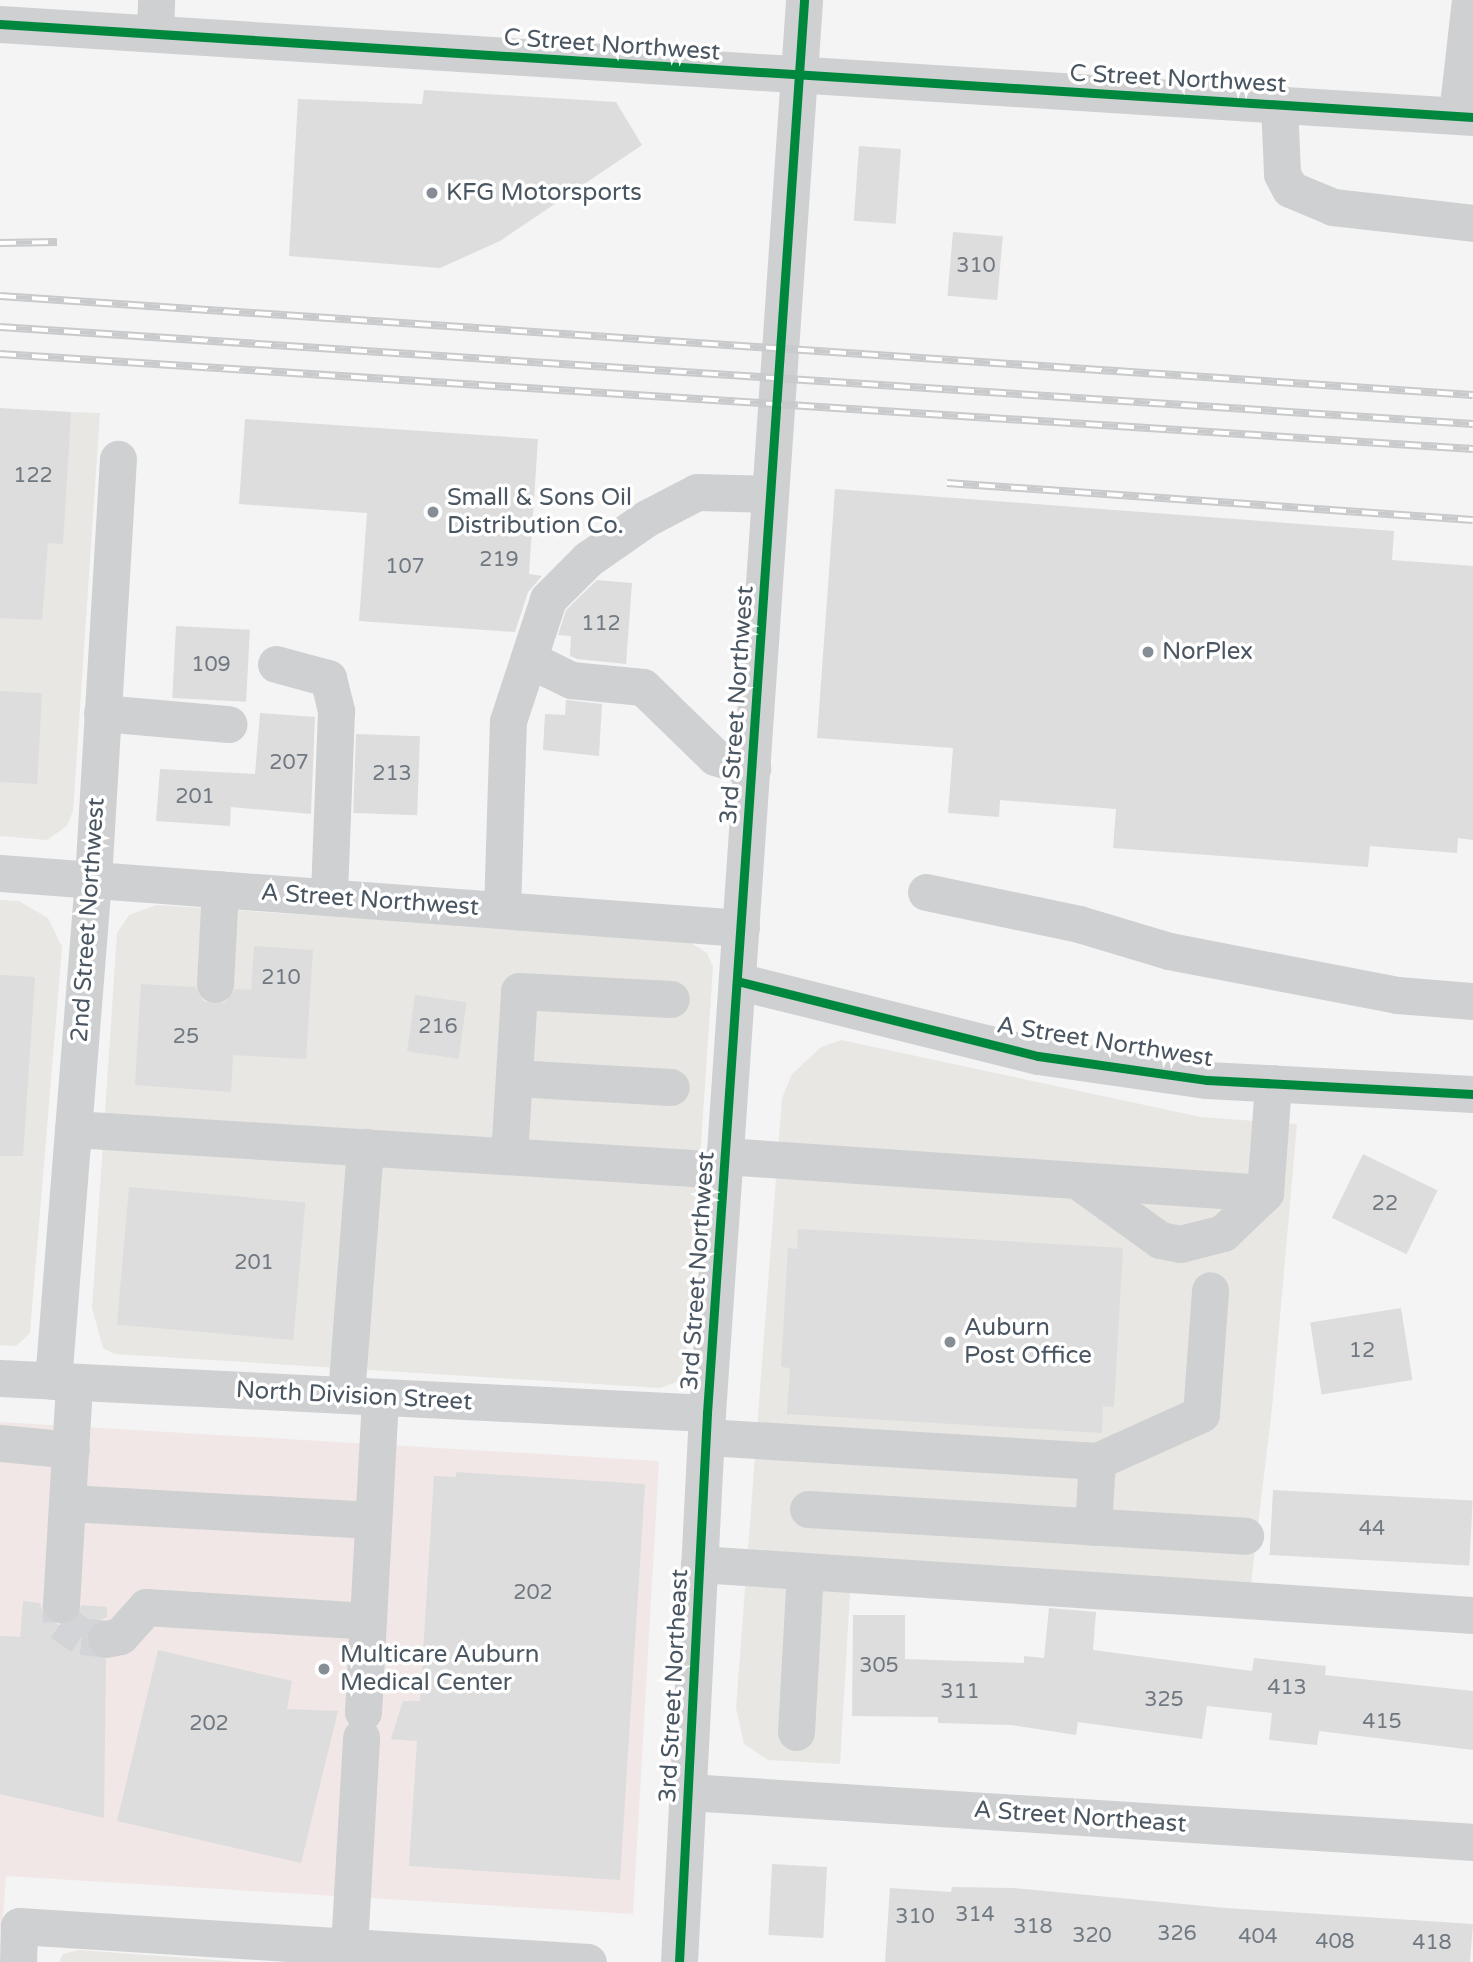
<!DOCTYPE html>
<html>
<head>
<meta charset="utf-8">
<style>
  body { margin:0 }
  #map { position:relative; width:1473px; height:1962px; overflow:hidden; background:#f4f4f4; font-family:"Varela Round",sans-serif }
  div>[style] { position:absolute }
  .commercial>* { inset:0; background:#e8e7e3 }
  .medical>* { inset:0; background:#f1e7e6 }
  .building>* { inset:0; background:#ddddde; transform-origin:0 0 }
  .minor-tunnel>* { height:37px; margin-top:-18.5px; transform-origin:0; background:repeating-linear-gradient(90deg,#d2d4d7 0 37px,transparent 0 55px) }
  .minor>* { height:37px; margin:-18.5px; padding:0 18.5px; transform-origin:18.5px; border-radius:18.5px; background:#ced0d2 }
  .rail>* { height:8px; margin-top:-4px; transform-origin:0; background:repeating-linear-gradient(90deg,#fff 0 16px,#c9cacc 0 32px); box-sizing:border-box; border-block:2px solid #c9cacc }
  .cycleway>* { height:9px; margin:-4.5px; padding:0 4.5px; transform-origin:4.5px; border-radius:4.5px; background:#00873e }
  .dots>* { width:19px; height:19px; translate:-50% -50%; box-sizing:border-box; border:4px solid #fff; border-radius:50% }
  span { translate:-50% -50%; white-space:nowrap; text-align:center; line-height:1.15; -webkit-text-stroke:7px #fff; paint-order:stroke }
  .number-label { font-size:21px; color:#707881 }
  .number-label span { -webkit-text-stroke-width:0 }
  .street-label { font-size:24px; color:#4a5661 }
  .poi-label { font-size:24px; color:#4a5661 }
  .left { translate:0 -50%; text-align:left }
</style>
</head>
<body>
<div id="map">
  <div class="commercial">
    <div style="clip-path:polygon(0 410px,100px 413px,73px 811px,67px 826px,47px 840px,0 836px)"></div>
    <div style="clip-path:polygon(0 900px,19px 901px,48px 918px,62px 947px,30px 1333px,16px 1346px,0 1345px)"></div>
    <div style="clip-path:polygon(157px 905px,686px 940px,707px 953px,713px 967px,688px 1337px,685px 1366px,677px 1382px,660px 1388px,114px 1354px,103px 1348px,92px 1308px,117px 933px,129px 915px)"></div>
    <div style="clip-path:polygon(841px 1040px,1201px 1117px,1297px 1124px,1272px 1408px,1251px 1584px,852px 1559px,840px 1764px,768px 1760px,744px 1744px,736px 1708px,782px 1098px,792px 1074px,821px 1047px)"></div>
    <div style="clip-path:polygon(79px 1950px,242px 1962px,59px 1962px,63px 1954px)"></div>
  </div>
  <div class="medical">
    <div style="clip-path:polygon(0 1422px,659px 1461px,633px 1914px,6px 1876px,0 1962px)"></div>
  </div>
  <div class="building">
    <div style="clip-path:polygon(424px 90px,616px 102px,642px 145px,500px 241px,440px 268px,289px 256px,298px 99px,422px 104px)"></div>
    <div style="left:859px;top:146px;width:42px;height:75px;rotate:4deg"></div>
    <div style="left:953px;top:232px;width:50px;height:64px;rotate:5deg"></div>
    <div style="clip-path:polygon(0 408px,71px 412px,63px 544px,48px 543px,42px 620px,0 618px)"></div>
    <div style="clip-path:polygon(245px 419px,538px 439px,529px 574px,542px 576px,528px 592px,515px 632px,359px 621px,367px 513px,239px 504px)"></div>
    <div style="clip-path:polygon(835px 489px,1394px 531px,1392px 560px,1473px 566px,1473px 840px,1458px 838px,1457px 853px,1370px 846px,1368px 867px,1113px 848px,1116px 809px,1000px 800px,999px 817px,948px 813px,953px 748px,817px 738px)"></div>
    <div style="clip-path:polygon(597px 580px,632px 583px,626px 664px,577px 659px,570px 656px,571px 636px,558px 635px,566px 610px)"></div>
    <div style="left:176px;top:626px;width:74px;height:72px;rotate:3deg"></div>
    <div style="left:0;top:691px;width:42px;height:91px;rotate:3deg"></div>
    <div style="clip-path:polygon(566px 700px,602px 704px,599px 756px,543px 750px,545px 714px,565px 715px)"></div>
    <div style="clip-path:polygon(260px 713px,315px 717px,311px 814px,231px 807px,230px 826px,156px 821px,160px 769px,255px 774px)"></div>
    <div style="left:356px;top:734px;width:64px;height:79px;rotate:2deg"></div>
    <div style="clip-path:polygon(254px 946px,313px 950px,306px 1059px,233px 1055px,231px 1092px,135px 1085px,141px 984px,195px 987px,204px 1002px,224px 1003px,235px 989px,251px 990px)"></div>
    <div style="clip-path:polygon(0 975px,35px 977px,23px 1156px,0 1156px)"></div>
    <div style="left:415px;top:995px;width:52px;height:57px;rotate:8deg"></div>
    <div style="left:1363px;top:1154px;width:83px;height:71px;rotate:26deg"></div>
    <div style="left:129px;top:1187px;width:177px;height:138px;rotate:5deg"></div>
    <div style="clip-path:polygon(798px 1229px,1123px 1248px,1114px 1407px,1103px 1406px,1102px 1433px,787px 1414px,790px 1368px,781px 1367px,788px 1248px,797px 1249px)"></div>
    <div style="left:1401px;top:1308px;width:73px;height:92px;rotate:81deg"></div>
    <div style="clip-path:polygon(456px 1472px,645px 1484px,620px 1880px,409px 1866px,417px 1741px,391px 1739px,403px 1701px,420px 1701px,434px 1476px,456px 1477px)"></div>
    <div style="left:1273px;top:1490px;width:200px;height:65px;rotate:3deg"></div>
    <div style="clip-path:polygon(23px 1601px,40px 1603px,43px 1614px,59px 1625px,71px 1622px,82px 1605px,107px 1607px,107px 1617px,91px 1624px,85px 1643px,91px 1654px,106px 1659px,104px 1818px,0 1794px,0 1636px,20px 1637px)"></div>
    <div style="clip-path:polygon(1049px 1608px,1096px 1612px,1093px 1650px,1252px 1671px,1254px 1658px,1326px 1666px,1325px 1675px,1473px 1691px,1473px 1750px,1319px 1731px,1317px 1745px,1269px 1740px,1272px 1713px,1207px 1706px,1202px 1739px,1078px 1722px,1076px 1735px,1011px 1725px,938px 1723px,938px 1717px,852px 1716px,853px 1615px,905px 1615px,905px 1659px,1024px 1663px,1024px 1656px,1044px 1658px)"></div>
    <div style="clip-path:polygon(158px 1650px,292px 1681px,287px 1709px,338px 1711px,301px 1863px,117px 1821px)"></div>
    <div style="left:827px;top:1867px;width:71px;height:55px;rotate:93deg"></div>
    <div style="clip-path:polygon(952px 1887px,1012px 1888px,1226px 1908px,1473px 1924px,1470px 1962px,885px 1962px,890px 1888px,951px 1892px)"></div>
  </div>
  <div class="minor-tunnel">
    <div style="left:61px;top:1604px;width:18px;rotate:90deg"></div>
    <div style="left:61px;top:1622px;width:25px;rotate:34deg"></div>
    <div style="left:82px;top:1636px;width:24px;rotate:7deg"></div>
  </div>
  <div class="minor">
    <div style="left:0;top:24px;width:1476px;rotate:3.61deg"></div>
    <div style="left:155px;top:33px;width:33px;rotate:-88deg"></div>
    <div style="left:1279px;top:104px;width:70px;rotate:87.5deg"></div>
    <div style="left:1282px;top:174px;width:17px;rotate:62deg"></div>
    <div style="left:1290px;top:189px;width:47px;rotate:22.7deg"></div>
    <div style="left:1333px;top:207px;width:141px;rotate:6.5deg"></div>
    <div style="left:1457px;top:114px;width:115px;rotate:-83.5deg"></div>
    <div style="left:530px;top:660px;width:46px;rotate:26deg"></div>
    <div style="left:571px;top:680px;width:72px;rotate:5.6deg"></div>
    <div style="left:643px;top:687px;width:100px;rotate:44.2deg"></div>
    <div style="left:715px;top:757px;width:39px;rotate:17deg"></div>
    <div style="left:276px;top:664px;width:54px;rotate:15.1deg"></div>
    <div style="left:328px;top:678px;width:34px;rotate:76deg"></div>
    <div style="left:336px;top:711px;width:186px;rotate:92.2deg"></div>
    <div style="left:102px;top:713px;width:127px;rotate:5deg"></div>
    <div style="left:0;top:873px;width:743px;rotate:4.24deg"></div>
    <div style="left:926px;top:892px;width:156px;rotate:11.8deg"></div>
    <div style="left:1079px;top:924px;width:94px;rotate:16.7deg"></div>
    <div style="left:1169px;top:951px;width:232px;rotate:10.9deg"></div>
    <div style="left:1397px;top:995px;width:76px;rotate:4.5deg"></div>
    <div style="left:502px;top:910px;width:189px;rotate:-88.2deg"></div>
    <div style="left:508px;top:721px;width:128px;rotate:-71.8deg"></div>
    <div style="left:548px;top:599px;width:57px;rotate:-45deg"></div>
    <div style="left:588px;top:559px;width:72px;rotate:-34.8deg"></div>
    <div style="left:647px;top:518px;width:56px;rotate:-27.5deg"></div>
    <div style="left:697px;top:492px;width:73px;rotate:1.6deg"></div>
    <div style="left:737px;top:981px;width:310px;rotate:14deg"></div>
    <div style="left:1038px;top:1056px;width:171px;rotate:8.1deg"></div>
    <div style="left:1207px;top:1080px;width:266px;rotate:3deg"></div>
    <div style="left:215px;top:984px;width:95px;rotate:-87deg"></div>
    <div style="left:514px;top:1078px;width:157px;rotate:3.3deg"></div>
    <div style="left:73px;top:1129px;width:652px;rotate:3.6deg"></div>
    <div style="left:509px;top:1156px;width:165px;rotate:-86.5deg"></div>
    <div style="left:519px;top:991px;width:152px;rotate:3deg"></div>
    <div style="left:725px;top:1156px;width:541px;rotate:3.92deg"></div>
    <div style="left:1265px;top:1193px;width:110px;rotate:-85.8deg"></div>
    <div style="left:1078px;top:1181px;width:101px;rotate:35.7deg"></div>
    <div style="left:1160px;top:1240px;width:20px;rotate:11deg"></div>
    <div style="left:1180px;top:1244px;width:44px;rotate:-14.3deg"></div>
    <div style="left:1223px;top:1233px;width:58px;rotate:-43.6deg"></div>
    <div style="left:0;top:1378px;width:708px;rotate:2.83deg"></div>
    <div style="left:53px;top:1381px;width:504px;rotate:-85.44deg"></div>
    <div style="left:93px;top:879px;width:421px;rotate:-86.6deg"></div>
    <div style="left:346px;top:1395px;width:249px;rotate:-85.6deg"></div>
    <div style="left:706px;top:1437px;width:392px;rotate:3.5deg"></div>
    <div style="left:1097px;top:1461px;width:66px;rotate:93.5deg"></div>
    <div style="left:0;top:1443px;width:71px;rotate:5.6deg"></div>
    <div style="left:1097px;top:1461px;width:114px;rotate:-24.3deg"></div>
    <div style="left:1201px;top:1414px;width:124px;rotate:-85.8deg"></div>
    <div style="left:68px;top:1503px;width:305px;rotate:3.2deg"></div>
    <div style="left:808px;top:1509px;width:438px;rotate:3.5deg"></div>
    <div style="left:699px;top:1564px;width:776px;rotate:3.77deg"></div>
    <div style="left:61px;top:1604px;width:222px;rotate:-86.6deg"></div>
    <div style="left:106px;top:1639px;width:14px;rotate:-12deg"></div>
    <div style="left:120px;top:1636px;width:39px;rotate:-48deg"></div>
    <div style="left:146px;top:1607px;width:221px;rotate:3.6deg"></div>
    <div style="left:363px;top:1712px;width:315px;rotate:-86.9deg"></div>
    <div style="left:796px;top:1732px;width:161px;rotate:-86.8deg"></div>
    <div style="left:688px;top:1792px;width:787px;rotate:3.64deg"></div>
    <div style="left:349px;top:1947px;width:210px;rotate:-86.7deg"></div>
    <div style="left:18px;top:1962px;width:36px;rotate:-88deg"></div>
    <div style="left:19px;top:1926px;width:570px;rotate:3.62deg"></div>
    <div style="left:679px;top:1962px;width:550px;rotate:-87.08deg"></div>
    <div style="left:707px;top:1413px;width:1416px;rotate:-86.07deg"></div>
  </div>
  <div class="rail">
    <div style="left:0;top:243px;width:57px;rotate:-1deg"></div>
    <div style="left:0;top:296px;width:1476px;rotate:3.85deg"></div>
    <div style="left:0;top:327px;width:1476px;rotate:3.77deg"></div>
    <div style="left:0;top:354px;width:1476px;rotate:3.69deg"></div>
    <div style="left:947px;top:483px;width:527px;rotate:4.02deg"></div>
  </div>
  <div class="cycleway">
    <div style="left:0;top:24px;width:1476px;rotate:3.61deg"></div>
    <div style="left:737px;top:981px;width:310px;rotate:14deg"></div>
    <div style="left:1038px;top:1056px;width:171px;rotate:8.1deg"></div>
    <div style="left:1207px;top:1080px;width:266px;rotate:3deg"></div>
    <div style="left:679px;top:1962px;width:550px;rotate:-87.08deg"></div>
    <div style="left:707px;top:1413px;width:1416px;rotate:-86.07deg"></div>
  </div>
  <div class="dots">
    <div style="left:432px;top:193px;background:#868d94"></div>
    <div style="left:433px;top:512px;background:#868d94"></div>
    <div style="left:1148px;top:652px;background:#868d94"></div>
    <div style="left:950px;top:1342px;background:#868d94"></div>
    <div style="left:324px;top:1669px;background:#868d94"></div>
  </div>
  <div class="number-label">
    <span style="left:976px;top:266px">310</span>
    <span style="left:33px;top:476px">122</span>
    <span style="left:499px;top:560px">219</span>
    <span style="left:405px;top:567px">107</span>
    <span style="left:601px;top:624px">112</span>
    <span style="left:211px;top:665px">109</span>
    <span style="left:289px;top:763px">207</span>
    <span style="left:392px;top:774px">213</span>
    <span style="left:195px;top:797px">201</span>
    <span style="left:281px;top:978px">210</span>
    <span style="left:438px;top:1027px">216</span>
    <span style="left:186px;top:1037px">25</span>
    <span style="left:1385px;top:1204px">22</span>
    <span style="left:254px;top:1263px">201</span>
    <span style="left:1362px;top:1351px">12</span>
    <span style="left:1372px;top:1529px">44</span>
    <span style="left:533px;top:1593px">202</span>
    <span style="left:879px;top:1666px">305</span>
    <span style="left:1287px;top:1688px">413</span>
    <span style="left:960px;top:1692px">311</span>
    <span style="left:1164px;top:1700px">325</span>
    <span style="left:1382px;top:1722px">415</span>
    <span style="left:209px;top:1724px">202</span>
    <span style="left:975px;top:1915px">314</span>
    <span style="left:915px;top:1917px">310</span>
    <span style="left:1033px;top:1927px">318</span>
    <span style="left:1177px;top:1934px">326</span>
    <span style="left:1092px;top:1936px">320</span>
    <span style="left:1258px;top:1937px">404</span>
    <span style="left:1335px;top:1942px">408</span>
    <span style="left:1432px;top:1943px">418</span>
  </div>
  <div class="street-label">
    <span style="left:612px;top:45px;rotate:4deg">C Street Northwest</span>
    <span style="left:1178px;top:79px;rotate:3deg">C Street Northwest</span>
    <span style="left:737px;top:705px;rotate:-86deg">3rd Street Northwest</span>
    <span style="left:370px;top:900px;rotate:4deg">A Street Northwest</span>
    <span style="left:88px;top:920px;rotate:-86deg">2nd Street Northwest</span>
    <span style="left:1105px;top:1042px;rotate:9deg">A Street Northwest</span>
    <span style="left:698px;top:1271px;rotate:-86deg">3rd Street Northwest</span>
    <span style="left:354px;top:1396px;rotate:3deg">North Division Street</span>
    <span style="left:674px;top:1686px;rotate:-87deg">3rd Street Northeast</span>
    <span style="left:1080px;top:1817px;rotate:4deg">A Street Northeast</span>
  </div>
  <div class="poi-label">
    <span class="left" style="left:446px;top:193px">KFG Motorsports</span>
    <span class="left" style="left:447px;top:512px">Small &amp; Sons Oil<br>Distribution Co.</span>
    <span class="left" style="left:1162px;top:652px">NorPlex</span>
    <span class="left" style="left:964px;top:1342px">Auburn<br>Post Office</span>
    <span class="left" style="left:340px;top:1669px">Multicare Auburn<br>Medical Center</span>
  </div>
</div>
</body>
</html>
